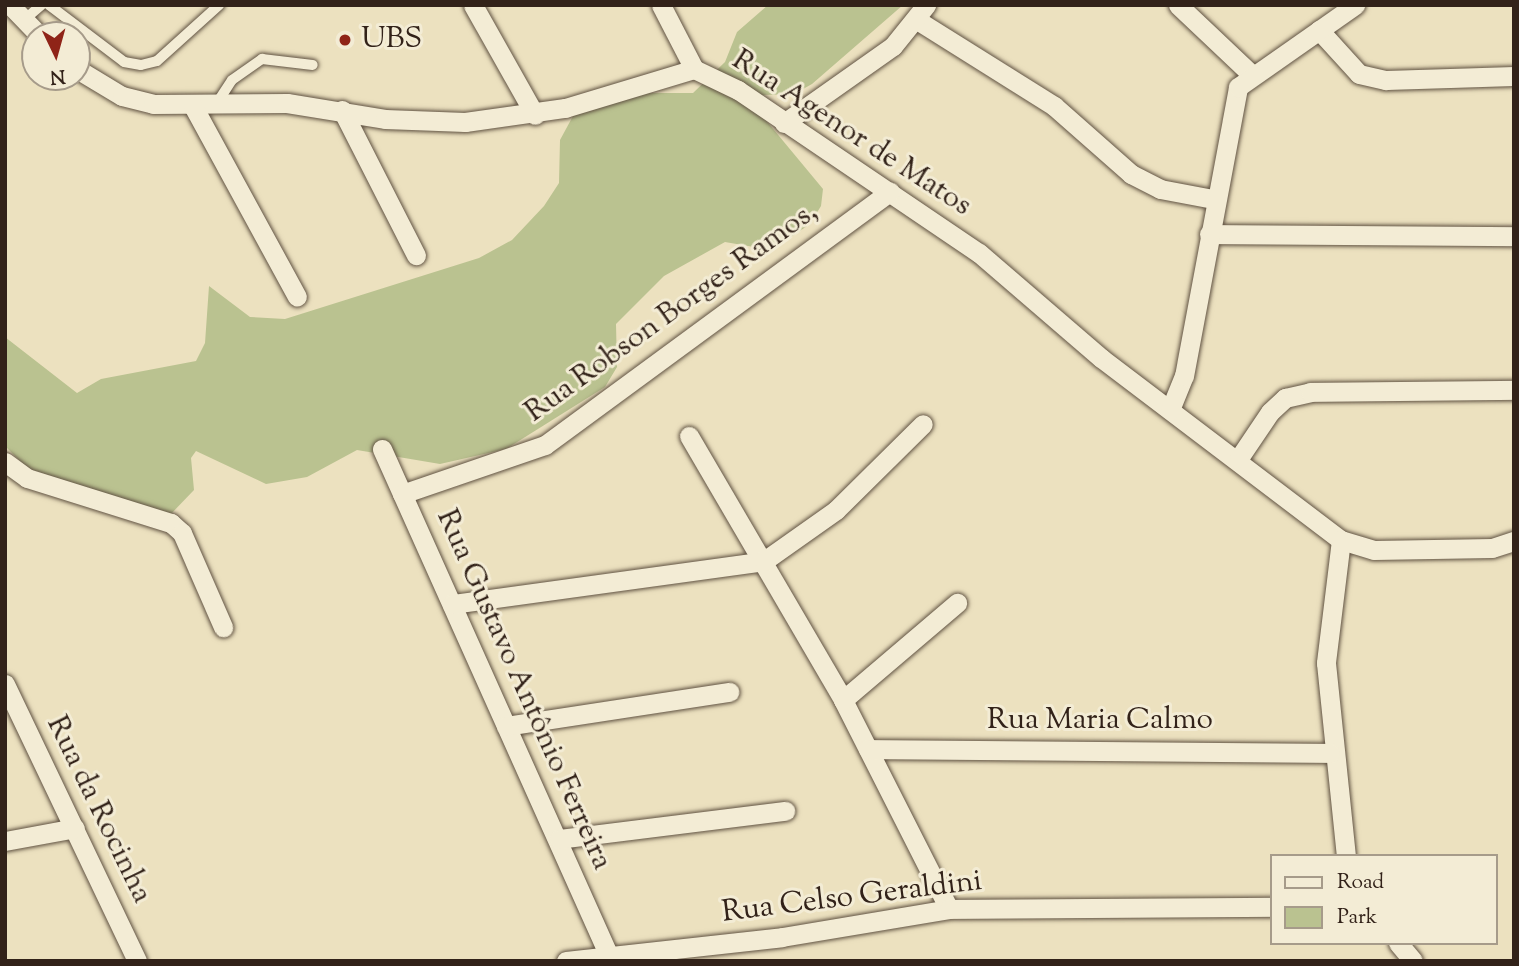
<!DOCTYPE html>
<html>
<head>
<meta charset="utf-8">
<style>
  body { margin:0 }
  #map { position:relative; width:1519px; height:966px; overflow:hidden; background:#ece1bf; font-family:"Sorts Mill Goudy",serif }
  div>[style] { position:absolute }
  .green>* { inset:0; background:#bac290 }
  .roads { filter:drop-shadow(0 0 2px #605242) drop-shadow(0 0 2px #605242) }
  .service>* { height:10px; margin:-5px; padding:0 5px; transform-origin:5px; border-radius:5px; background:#f3ecd5 }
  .minor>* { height:19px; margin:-9.5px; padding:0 9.5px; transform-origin:9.5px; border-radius:9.5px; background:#f3ecd5 }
  .dots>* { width:19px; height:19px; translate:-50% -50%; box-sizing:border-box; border:4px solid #f3ecd5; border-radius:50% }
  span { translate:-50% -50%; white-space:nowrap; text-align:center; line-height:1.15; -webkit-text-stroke:6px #f3ecd5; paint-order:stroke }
  .poi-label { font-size:30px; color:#322219 }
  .left { translate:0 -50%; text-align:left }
  .street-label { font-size:30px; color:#322219 }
  .frame { position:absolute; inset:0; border:7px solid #322219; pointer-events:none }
  .legend { position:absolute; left:1270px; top:854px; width:228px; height:91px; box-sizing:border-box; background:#f3ecd5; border:2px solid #a69b8a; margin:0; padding:9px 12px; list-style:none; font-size:21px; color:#322219 }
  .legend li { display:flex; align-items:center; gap:14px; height:35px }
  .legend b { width:35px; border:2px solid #a69b8a }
  .north { position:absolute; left:21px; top:21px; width:70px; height:70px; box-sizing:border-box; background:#f3ecd5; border:2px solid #a69b8a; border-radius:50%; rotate:175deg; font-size:19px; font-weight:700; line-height:28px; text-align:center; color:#322219 }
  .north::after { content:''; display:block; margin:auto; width:24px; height:32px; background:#8f2418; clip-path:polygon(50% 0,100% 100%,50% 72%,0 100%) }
</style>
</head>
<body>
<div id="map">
  <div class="green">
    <div style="clip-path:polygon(768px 5px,903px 5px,812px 84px,794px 94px,763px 95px,755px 107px,823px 189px,821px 206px,810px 224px,772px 250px,725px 242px,664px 276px,616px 324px,617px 367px,605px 387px,506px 449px,440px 464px,357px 450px,307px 477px,266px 484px,196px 451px,191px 458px,194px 490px,169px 516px,27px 468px,5px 446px,5px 337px,77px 393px,101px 379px,196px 361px,205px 343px,209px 286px,250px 317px,285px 319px,479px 258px,512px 240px,544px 206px,559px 183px,560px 140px,573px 116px,622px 93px,693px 93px,725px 62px,737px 32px)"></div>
  </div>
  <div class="roads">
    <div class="service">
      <div style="left:49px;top:5px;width:94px;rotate:37.2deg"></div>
      <div style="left:124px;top:62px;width:17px;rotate:10deg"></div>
      <div style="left:141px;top:65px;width:16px;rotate:-14deg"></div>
      <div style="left:157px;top:61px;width:84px;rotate:-42.1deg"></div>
      <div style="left:24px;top:20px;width:23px;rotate:-41deg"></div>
      <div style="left:217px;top:103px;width:27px;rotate:-57deg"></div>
      <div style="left:232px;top:80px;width:37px;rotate:-35deg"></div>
      <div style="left:262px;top:59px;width:51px;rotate:6.7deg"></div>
    </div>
    <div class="minor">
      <div style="left:10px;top:5px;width:42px;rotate:46deg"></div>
      <div style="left:473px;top:5px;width:126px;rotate:60.6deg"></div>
      <div style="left:661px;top:5px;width:72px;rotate:62.7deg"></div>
      <div style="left:1178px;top:5px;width:99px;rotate:43.4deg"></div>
      <div style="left:917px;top:20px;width:162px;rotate:32.1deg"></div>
      <div style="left:1054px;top:106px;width:103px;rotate:41.4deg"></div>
      <div style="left:1131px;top:174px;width:33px;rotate:27deg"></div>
      <div style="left:1160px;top:189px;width:54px;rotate:10.7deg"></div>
      <div style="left:1319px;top:30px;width:59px;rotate:47.7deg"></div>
      <div style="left:1359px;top:74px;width:28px;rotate:13deg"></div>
      <div style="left:1386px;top:80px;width:128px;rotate:-1.8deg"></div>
      <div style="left:77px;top:69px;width:52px;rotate:31deg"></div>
      <div style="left:122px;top:96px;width:32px;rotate:14deg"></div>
      <div style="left:153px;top:104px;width:134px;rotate:-0.4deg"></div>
      <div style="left:287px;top:103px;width:99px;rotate:9.3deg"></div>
      <div style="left:385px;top:119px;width:80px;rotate:2.1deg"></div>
      <div style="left:465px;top:122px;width:101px;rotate:-8deg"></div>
      <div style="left:565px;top:108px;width:135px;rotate:-16.8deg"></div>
      <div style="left:694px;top:69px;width:49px;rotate:25.5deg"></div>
      <div style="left:738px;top:90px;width:291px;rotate:34.1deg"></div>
      <div style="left:979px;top:253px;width:161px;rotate:40.7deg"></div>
      <div style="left:1101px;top:358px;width:301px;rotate:37.2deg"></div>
      <div style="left:1341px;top:540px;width:34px;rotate:17deg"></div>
      <div style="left:1374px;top:550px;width:118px;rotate:-1deg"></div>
      <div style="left:1492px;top:548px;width:23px;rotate:-18deg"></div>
      <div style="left:193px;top:106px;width:217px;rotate:61.4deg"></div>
      <div style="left:342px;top:110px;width:163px;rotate:63deg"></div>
      <div style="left:784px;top:123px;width:133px;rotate:-35.2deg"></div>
      <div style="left:893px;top:46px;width:53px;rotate:-51.2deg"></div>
      <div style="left:1209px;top:234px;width:305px;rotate:0.4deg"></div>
      <div style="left:1170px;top:410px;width:37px;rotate:-68deg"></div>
      <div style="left:1184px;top:376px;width:294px;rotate:-79.4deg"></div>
      <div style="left:1238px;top:87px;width:143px;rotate:-35deg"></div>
      <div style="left:689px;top:436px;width:306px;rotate:59.7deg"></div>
      <div style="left:843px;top:700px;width:234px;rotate:63.1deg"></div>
      <div style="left:382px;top:449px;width:555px;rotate:65.88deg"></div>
      <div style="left:1239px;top:458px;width:55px;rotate:-56deg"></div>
      <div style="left:1270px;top:412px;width:21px;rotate:-43deg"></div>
      <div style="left:1285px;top:398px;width:26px;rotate:-13deg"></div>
      <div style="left:1310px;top:392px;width:204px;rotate:-0.6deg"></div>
      <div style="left:5px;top:462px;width:27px;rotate:36deg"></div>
      <div style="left:27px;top:478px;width:151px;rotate:17.4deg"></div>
      <div style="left:171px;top:523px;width:15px;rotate:42deg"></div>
      <div style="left:182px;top:533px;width:103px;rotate:66.4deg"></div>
      <div style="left:402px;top:494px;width:151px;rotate:-18.9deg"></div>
      <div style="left:545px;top:445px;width:428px;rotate:-36.3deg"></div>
      <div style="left:1341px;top:540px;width:124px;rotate:97deg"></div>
      <div style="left:1326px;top:663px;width:194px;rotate:84.1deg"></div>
      <div style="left:452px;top:604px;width:315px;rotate:-7.8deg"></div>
      <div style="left:764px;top:561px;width:88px;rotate:-35.3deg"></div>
      <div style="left:836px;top:510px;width:122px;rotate:-44.7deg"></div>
      <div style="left:5px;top:684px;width:307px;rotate:64.5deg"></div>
      <div style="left:843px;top:700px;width:150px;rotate:-40.4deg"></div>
      <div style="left:506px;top:726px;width:226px;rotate:-8.7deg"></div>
      <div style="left:868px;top:749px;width:462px;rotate:0.5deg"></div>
      <div style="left:559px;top:839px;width:228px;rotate:-7.1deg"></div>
      <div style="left:5px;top:841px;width:71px;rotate:-10.5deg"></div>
      <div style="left:1398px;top:943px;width:23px;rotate:50deg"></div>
      <div style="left:566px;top:961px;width:217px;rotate:-6.3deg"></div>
      <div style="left:782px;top:937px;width:169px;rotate:-9.5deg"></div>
      <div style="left:949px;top:909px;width:323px;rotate:-0.4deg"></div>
    </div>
  </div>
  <div class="dots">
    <div style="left:345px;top:40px;background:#8f2418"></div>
  </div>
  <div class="poi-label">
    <span class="left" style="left:361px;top:40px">UBS</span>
  </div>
  <div class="street-label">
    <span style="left:851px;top:134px;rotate:33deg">Rua Agenor de Matos</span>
    <span style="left:672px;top:313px;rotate:-36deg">Rua Robson Borges Ramos,</span>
    <span style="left:523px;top:690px;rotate:66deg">Rua Gustavo Antônio Ferreira</span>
    <span style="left:1100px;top:721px">Rua Maria Calmo</span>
    <span style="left:98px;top:810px;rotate:64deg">Rua da Rocinha</span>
    <span style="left:852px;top:898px;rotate:-7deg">Rua Celso Geraldini</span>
  </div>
  <div class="frame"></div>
  <ul class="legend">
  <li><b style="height:9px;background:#f3ecd5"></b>Road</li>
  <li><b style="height:19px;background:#bac290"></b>Park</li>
  </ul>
  <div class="north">N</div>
</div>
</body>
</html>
